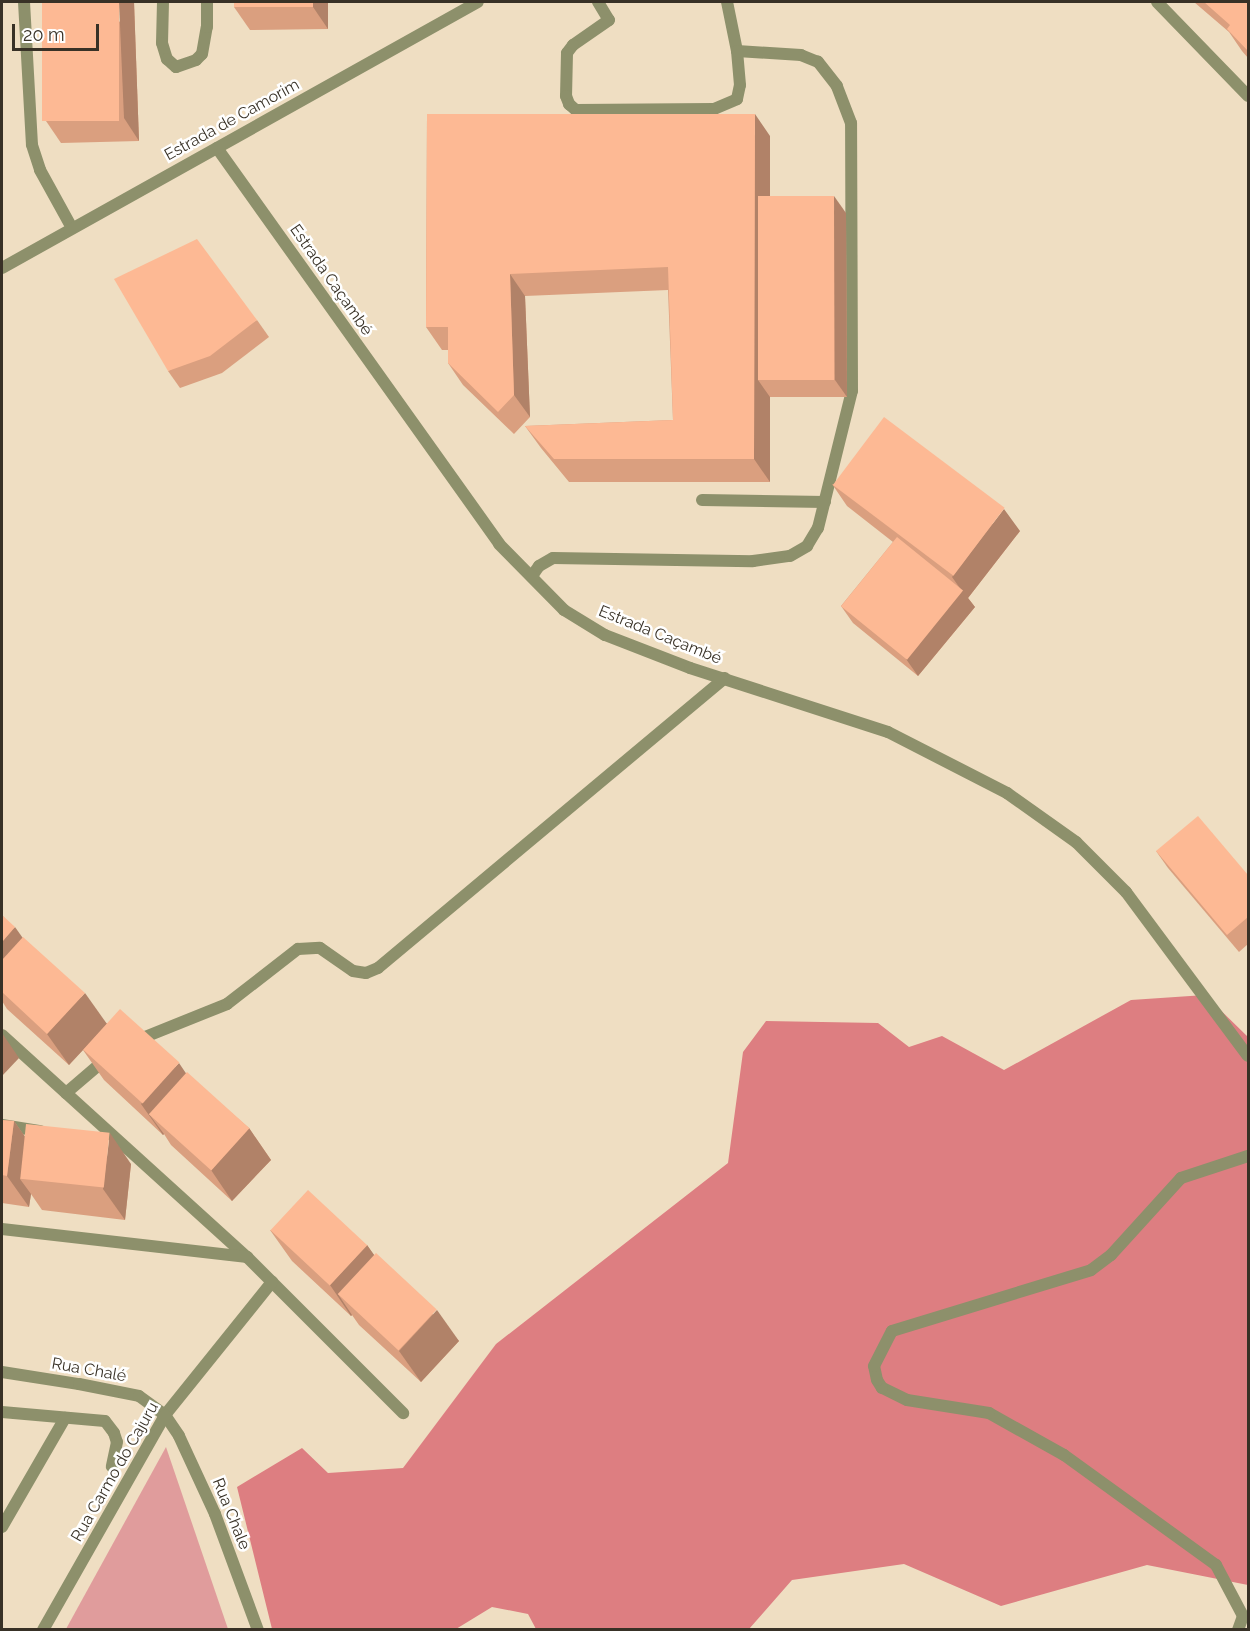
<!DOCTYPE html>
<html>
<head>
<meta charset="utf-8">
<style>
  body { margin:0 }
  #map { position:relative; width:1250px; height:1631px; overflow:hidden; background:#efdec2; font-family:Raleway,sans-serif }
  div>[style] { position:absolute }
  .green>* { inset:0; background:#e09c9c }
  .forest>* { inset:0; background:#dd7e81 }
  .lane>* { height:12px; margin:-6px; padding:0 6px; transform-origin:6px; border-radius:6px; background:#8d906b }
  .street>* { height:12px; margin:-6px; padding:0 6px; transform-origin:6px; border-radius:6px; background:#8d906b }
  .wall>* { inset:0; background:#da9f7f }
  .shaded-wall>* { inset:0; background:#b18268 }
  .building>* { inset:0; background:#fdb994; transform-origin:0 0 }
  span { translate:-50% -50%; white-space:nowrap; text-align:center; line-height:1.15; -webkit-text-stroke:5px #fff; paint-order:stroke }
  .street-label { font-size:16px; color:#383126 }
  .frame { position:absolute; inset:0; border:3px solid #383126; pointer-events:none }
  .scale { position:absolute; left:12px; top:24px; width:87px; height:27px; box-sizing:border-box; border:3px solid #383126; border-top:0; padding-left:8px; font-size:18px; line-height:21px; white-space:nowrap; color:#383126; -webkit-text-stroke:4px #fff; paint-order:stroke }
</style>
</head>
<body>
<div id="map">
  <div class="green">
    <div style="clip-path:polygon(166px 1447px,228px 1629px,66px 1629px)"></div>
  </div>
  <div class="forest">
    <div style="clip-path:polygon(1205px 995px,1248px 1037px,1248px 1585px,1147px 1565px,1001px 1606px,904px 1564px,792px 1580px,749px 1629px,536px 1629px,528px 1614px,492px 1607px,456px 1629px,272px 1629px,237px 1487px,302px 1448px,328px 1473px,403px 1468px,496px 1344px,728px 1163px,743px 1052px,766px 1021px,878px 1023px,909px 1047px,942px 1036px,1004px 1070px,1131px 1000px)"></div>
  </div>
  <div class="lane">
    <div style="left:24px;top:2px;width:143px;rotate:86.8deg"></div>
    <div style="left:32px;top:145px;width:26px;rotate:72deg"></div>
    <div style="left:40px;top:170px;width:66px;rotate:61.1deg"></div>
    <div style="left:163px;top:2px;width:41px;rotate:91.4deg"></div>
    <div style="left:162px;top:43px;width:17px;rotate:73deg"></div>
    <div style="left:167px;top:59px;width:12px;rotate:42deg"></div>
    <div style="left:176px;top:67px;width:21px;rotate:-19deg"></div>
    <div style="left:196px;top:60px;width:8px;rotate:-45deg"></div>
    <div style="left:202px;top:54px;width:27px;rotate:-80deg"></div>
    <div style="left:207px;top:27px;width:25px;rotate:-90deg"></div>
    <div style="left:598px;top:2px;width:21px;rotate:59deg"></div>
    <div style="left:609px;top:20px;width:44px;rotate:145.2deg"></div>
    <div style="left:573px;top:45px;width:10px;rotate:127deg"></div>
    <div style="left:567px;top:53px;width:43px;rotate:91.3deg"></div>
    <div style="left:566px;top:96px;width:9px;rotate:69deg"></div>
    <div style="left:569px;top:104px;width:9px;rotate:41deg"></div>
    <div style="left:576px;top:110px;width:138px;rotate:-0.4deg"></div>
    <div style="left:714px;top:109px;width:25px;rotate:-23deg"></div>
    <div style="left:737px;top:99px;width:14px;rotate:-78deg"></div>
    <div style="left:740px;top:85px;width:34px;rotate:-95deg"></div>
    <div style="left:737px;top:51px;width:50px;rotate:-101.5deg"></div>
    <div style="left:702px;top:500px;width:123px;rotate:0.9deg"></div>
    <div style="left:532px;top:576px;width:12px;rotate:-55deg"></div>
    <div style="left:539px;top:566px;width:16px;rotate:-30deg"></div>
    <div style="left:553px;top:558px;width:200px;rotate:0.9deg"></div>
    <div style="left:753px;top:561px;width:37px;rotate:-8deg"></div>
    <div style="left:790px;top:556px;width:20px;rotate:-30deg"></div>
    <div style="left:807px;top:546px;width:21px;rotate:-59deg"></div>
    <div style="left:818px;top:528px;width:141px;rotate:-76.1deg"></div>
    <div style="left:852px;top:391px;width:268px;rotate:-90.2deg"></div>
    <div style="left:851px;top:123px;width:40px;rotate:-111deg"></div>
    <div style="left:837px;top:86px;width:31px;rotate:-128deg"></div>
    <div style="left:818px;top:62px;width:18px;rotate:-158deg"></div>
    <div style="left:801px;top:55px;width:64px;rotate:-176.4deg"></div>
    <div style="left:2px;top:1035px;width:331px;rotate:42.2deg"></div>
    <div style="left:247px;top:1257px;width:221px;rotate:45deg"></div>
    <div style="left:135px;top:1041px;width:99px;rotate:-21.9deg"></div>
    <div style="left:227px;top:1004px;width:90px;rotate:-37.8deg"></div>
    <div style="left:298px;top:949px;width:22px;rotate:-3deg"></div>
    <div style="left:320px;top:948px;width:40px;rotate:34.9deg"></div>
    <div style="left:353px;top:971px;width:13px;rotate:9deg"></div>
    <div style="left:366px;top:973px;width:13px;rotate:-23deg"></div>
    <div style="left:378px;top:968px;width:452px;rotate:-39.9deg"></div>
    <div style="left:66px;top:1093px;width:54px;rotate:-40.5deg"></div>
    <div style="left:2px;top:1125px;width:39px;rotate:9deg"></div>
    <div style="left:2px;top:1229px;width:247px;rotate:6.5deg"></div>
    <div style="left:2px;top:1412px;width:103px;rotate:5deg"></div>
    <div style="left:105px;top:1421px;width:15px;rotate:53deg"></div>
    <div style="left:114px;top:1433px;width:9px;rotate:72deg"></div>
    <div style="left:117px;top:1442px;width:25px;rotate:102deg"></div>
    <div style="left:165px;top:1415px;width:171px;rotate:-51.2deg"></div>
    <div style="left:2px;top:1527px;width:126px;rotate:-60deg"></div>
    <div style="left:1238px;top:1630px;width:15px;rotate:-70deg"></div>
    <div style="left:1243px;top:1616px;width:58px;rotate:-117.9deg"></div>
    <div style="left:1216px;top:1565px;width:188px;rotate:-144.1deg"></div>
    <div style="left:1064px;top:1455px;width:86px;rotate:-150.8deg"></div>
    <div style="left:989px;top:1413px;width:83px;rotate:-171deg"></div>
    <div style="left:907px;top:1400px;width:28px;rotate:-154deg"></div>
    <div style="left:882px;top:1388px;width:9px;rotate:-122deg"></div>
    <div style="left:877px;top:1380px;width:14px;rotate:-102deg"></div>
    <div style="left:874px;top:1366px;width:39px;rotate:-63deg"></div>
    <div style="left:892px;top:1331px;width:208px;rotate:-17deg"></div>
    <div style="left:1091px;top:1270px;width:25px;rotate:-37deg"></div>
    <div style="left:1111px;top:1255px;width:104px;rotate:-47.7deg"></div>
    <div style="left:1181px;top:1178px;width:71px;rotate:-18.2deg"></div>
  </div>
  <div class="street">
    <div style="left:1157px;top:2px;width:131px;rotate:45.9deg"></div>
    <div style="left:217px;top:148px;width:486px;rotate:54.5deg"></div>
    <div style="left:499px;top:544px;width:93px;rotate:45.4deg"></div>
    <div style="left:564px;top:610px;width:48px;rotate:31.4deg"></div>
    <div style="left:605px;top:635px;width:91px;rotate:21.2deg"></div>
    <div style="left:690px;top:668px;width:208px;rotate:17.9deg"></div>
    <div style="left:888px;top:732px;width:134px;rotate:27.1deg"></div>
    <div style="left:1007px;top:793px;width:85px;rotate:35.4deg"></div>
    <div style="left:1076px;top:842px;width:71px;rotate:45deg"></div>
    <div style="left:1126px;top:892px;width:204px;rotate:53.4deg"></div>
    <div style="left:2px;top:268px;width:545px;rotate:-29.2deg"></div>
    <div style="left:2px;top:1372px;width:78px;rotate:8.9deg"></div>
    <div style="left:79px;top:1384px;width:61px;rotate:11.3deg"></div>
    <div style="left:139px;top:1396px;width:32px;rotate:36deg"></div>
    <div style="left:165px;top:1415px;width:25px;rotate:56deg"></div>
    <div style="left:179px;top:1436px;width:86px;rotate:65.2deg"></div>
    <div style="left:215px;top:1514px;width:124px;rotate:69.7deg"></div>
    <div style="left:43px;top:1630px;width:247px;rotate:-60.4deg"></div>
  </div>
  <div class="wall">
    <div style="clip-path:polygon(134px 2px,139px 141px,61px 143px,46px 121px)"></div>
    <div style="clip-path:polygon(328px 2px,328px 29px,250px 30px,234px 7px)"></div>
    <div style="clip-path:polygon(1194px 2px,1248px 2px,1248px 58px,1242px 51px,1229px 32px)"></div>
    <div style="clip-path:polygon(427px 114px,770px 136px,770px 196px,846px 213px,847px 397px,770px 397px,770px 482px,569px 482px,541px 448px,525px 426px,673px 420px,668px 290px,525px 296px,530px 417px,514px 434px,463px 385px,448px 363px,448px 350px,442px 350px,426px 327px)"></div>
    <div style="clip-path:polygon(257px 320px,269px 337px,222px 373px,180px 388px,168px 371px)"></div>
    <div style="clip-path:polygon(832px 484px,1020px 531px,968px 598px,975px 607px,918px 676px,853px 623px,841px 606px,893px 542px,847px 506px)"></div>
    <div style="clip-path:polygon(1156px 851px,1248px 875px,1248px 944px,1239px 952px,1168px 868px)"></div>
    <div style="clip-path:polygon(2px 915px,22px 938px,106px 1023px,186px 1074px,249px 1128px,271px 1160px,232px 1201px,171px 1145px,164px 1134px,163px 1135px,104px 1080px,83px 1050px,69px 1065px,7px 1009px,2px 1001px)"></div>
    <div style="clip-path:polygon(2px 1120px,14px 1121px,25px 1137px,131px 1164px,125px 1220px,42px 1210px,31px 1194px,29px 1207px,2px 1203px)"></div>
    <div style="clip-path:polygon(270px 1230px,367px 1245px,374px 1255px,459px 1341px,421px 1382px,359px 1325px,352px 1315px,351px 1316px,292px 1261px)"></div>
  </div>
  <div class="shaded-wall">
    <div style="clip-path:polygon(119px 2px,134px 2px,139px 141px,124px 118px)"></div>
    <div style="clip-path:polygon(313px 2px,328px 2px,328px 29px,313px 7px)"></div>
    <div style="clip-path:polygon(755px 114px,770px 136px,770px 380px,758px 380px,770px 397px,770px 482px,754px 459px)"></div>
    <div style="clip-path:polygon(834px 196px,846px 213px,847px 397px,835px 380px)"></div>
    <div style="clip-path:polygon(510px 274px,525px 296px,530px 417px,514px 395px)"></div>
    <div style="clip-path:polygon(1004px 509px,1020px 531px,968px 598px,975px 607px,918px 676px,906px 659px,962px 591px,952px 577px)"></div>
    <div style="clip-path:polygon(15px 927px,37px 958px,2px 992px,2px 942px)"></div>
    <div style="clip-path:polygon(85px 993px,107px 1024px,69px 1065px,47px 1034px)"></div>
    <div style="clip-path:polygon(2px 1033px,19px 1058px,2px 1076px)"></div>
    <div style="clip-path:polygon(179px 1063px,200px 1094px,149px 1114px,164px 1134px,163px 1135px,141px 1104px)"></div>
    <div style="clip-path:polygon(14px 1121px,36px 1152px,20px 1179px,31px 1194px,29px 1207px,7px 1176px)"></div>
    <div style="clip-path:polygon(249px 1128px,271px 1160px,232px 1201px,211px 1170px)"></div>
    <div style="clip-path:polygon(110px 1133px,131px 1164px,125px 1220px,103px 1189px)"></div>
    <div style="clip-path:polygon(367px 1245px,389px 1276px,338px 1294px,352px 1315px,351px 1316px,330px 1285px)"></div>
    <div style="clip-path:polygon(437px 1310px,459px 1341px,421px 1382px,399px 1351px)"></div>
  </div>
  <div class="building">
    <div style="left:42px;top:2px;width:77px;height:119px"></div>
    <div style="left:234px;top:2px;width:79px;height:5px"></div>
    <div style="clip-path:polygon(1204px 2px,1248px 2px,1248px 51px,1227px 29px,1230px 25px)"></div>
    <div style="clip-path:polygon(427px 114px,755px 114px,754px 459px,554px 459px,525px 426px,673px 420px,668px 267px,510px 274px,514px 395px,498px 412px,448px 363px,448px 327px,426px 327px)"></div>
    <div style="left:834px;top:196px;width:184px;height:76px;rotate:90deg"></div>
    <div style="clip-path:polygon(197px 239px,257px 320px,210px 356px,168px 371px,114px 279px)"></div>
    <div style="left:884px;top:417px;width:151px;height:85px;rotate:37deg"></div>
    <div style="left:897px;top:537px;width:85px;height:89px;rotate:39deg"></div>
    <div style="clip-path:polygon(1198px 816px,1248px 875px,1248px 917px,1227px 935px,1156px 851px)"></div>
    <div style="clip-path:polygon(2px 915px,15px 927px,2px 942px)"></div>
    <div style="clip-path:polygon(23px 937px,85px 993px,47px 1034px,2px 992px,2px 960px)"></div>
    <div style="left:120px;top:1009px;width:80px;height:55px;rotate:42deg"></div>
    <div style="left:187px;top:1072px;width:84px;height:57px;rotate:42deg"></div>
    <div style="clip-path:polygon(2px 1120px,14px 1121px,7px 1176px,2px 1175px)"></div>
    <div style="left:26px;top:1124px;width:84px;height:55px;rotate:6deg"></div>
    <div style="left:308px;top:1190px;width:81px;height:55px;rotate:43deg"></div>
    <div style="left:376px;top:1253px;width:83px;height:56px;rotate:43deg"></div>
  </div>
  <div class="street-label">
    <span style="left:232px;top:120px;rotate:-29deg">Estrada de Camorim</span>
    <span style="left:331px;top:280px;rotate:55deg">Estrada Caçambé</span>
    <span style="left:660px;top:635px;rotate:22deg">Estrada Caçambé</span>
    <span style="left:89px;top:1370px;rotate:10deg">Rua Chalé</span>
    <span style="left:115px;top:1472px;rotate:-60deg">Rua Carmo do Cajuru</span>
    <span style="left:231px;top:1514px;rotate:68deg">Rua Chale</span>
  </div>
  <div class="frame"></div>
  <div class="scale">20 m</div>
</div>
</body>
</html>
